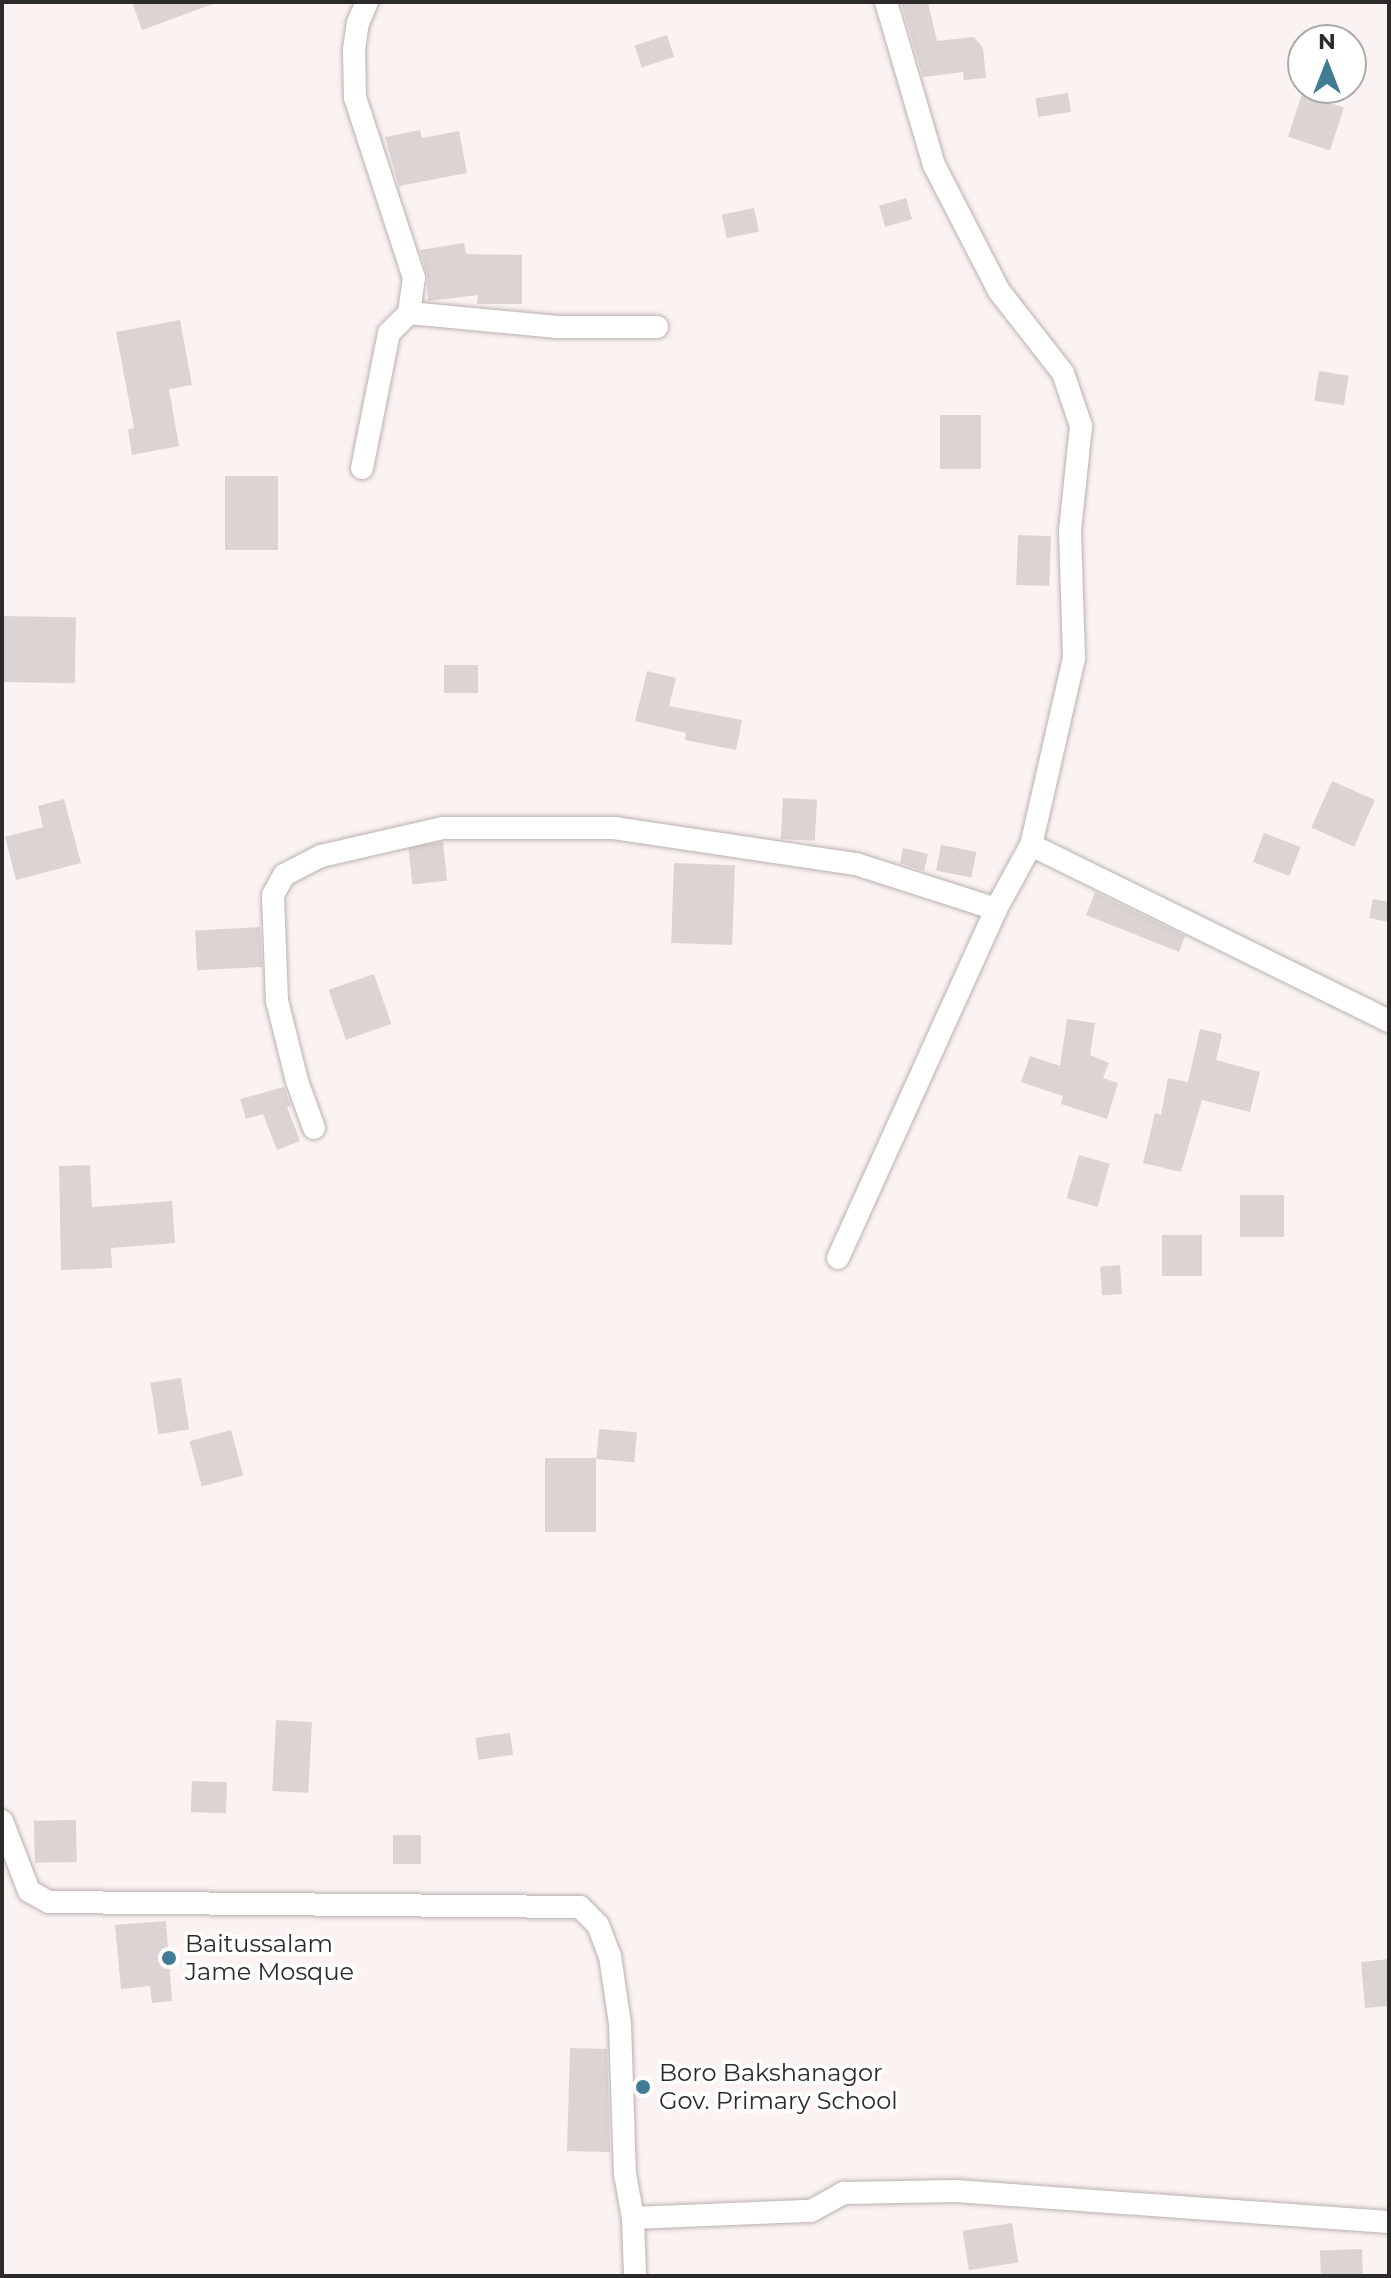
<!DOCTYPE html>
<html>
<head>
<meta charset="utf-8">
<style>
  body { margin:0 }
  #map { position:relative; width:1391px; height:2278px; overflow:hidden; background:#fbf3f1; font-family:Montserrat,sans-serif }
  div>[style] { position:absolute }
  .building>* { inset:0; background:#dbd4d2; transform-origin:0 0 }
  .roads { filter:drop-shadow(0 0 2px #b9b1b0) drop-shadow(0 0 2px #b9b1b0) }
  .minor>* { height:22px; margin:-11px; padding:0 11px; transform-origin:11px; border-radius:11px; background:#fff }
  .dots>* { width:22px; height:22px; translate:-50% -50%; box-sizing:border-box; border:4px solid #fff; border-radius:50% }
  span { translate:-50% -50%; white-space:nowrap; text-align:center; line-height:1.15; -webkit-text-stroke:7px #fff; paint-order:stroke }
  .poi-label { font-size:24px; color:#2d2a2a }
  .left { translate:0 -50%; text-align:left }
  .frame { position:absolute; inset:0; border:4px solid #2d2a2a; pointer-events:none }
  .north { position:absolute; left:1287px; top:24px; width:80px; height:80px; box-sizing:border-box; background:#fff; border:2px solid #abaaaa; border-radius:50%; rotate:0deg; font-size:22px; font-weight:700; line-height:32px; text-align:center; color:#2d2a2a }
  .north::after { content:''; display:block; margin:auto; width:28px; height:36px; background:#417c94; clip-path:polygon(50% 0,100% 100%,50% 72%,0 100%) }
</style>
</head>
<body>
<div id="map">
  <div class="building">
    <div style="clip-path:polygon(132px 2px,212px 2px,213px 4px,142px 30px)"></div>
    <div style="clip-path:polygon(901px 2px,928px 2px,937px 41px,974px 37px,983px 48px,986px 78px,964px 80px,963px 72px,923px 77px)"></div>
    <div style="left:667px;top:35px;width:23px;height:34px;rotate:72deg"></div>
    <div style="left:1068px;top:93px;width:19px;height:33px;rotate:81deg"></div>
    <div style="left:1302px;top:94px;width:44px;height:45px;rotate:18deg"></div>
    <div style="clip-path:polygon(420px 130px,422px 138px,459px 131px,467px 173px,399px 186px,385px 137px)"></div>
    <div style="left:906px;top:198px;width:22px;height:28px;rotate:74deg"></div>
    <div style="left:754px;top:208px;width:24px;height:33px;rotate:78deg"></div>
    <div style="clip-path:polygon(464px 243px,466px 254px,522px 255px,522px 304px,477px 304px,478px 295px,428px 301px,427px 274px,420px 250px)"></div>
    <div style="clip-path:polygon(180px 320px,192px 385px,169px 389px,179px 446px,132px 455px,128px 429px,134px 428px,116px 332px)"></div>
    <div style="left:1319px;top:371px;width:30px;height:30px;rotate:9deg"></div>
    <div style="left:940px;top:415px;width:41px;height:54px"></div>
    <div style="left:225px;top:476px;width:53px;height:74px"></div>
    <div style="left:1018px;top:535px;width:33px;height:50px;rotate:2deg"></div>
    <div style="left:2px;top:616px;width:74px;height:66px;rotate:1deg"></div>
    <div style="left:444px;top:665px;width:34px;height:28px"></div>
    <div style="clip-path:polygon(647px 671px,676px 678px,669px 706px,742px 720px,736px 750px,685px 740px,686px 733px,635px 721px)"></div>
    <div style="left:1332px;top:781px;width:47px;height:51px;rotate:24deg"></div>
    <div style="left:783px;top:798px;width:34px;height:41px;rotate:3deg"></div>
    <div style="clip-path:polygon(64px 799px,81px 863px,16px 880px,5px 837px,43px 827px,38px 806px)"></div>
    <div style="left:1264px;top:833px;width:39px;height:31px;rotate:21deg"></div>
    <div style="left:443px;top:842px;width:39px;height:35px;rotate:84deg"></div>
    <div style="left:941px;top:845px;width:36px;height:26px;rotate:11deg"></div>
    <div style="clip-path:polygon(903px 848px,928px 854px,924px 871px,900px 863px)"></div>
    <div style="left:674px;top:863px;width:61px;height:80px;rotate:2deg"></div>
    <div style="clip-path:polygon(1095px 892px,1185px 936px,1179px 952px,1086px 915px)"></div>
    <div style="clip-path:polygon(1373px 899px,1389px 902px,1389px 922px,1369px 918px)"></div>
    <div style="left:260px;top:927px;width:40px;height:65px;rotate:87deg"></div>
    <div style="left:374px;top:974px;width:53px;height:48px;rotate:71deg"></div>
    <div style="clip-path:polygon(1067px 1019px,1095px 1023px,1090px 1055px,1109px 1063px,1103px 1078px,1118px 1083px,1107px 1119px,1061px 1104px,1063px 1096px,1021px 1082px,1030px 1056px,1060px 1066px)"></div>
    <div style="clip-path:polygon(1200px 1029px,1222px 1034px,1216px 1060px,1260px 1072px,1250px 1112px,1202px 1100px,1181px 1172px,1143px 1163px,1155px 1113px,1161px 1115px,1168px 1078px,1188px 1082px)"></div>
    <div style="clip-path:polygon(284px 1087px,291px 1106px,287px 1107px,300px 1141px,277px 1150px,263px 1114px,246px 1119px,240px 1099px)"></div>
    <div style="left:1079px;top:1155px;width:32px;height:45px;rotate:16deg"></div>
    <div style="clip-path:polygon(90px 1165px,92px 1207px,172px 1201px,175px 1243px,111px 1248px,112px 1268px,61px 1270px,59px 1166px)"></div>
    <div style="left:1240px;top:1195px;width:44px;height:42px"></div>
    <div style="left:1162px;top:1235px;width:40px;height:41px"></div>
    <div style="left:1120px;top:1265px;width:29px;height:20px;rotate:86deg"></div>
    <div style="left:181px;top:1378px;width:52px;height:31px;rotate:81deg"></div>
    <div style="left:599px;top:1429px;width:38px;height:30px;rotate:5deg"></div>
    <div style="left:231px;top:1430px;width:47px;height:43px;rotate:75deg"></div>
    <div style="left:545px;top:1458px;width:51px;height:74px"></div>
    <div style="left:276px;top:1720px;width:36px;height:71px;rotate:3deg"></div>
    <div style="left:510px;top:1733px;width:22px;height:35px;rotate:82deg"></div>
    <div style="left:192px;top:1781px;width:35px;height:31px;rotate:2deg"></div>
    <div style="left:76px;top:1820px;width:42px;height:42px;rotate:89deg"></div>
    <div style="left:393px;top:1835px;width:28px;height:29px"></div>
    <div style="clip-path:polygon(166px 1921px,172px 2001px,152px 2003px,150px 1986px,121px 1989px,115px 1925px)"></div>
    <div style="clip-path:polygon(1389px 1959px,1389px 2006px,1365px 2008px,1361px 1962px)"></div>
    <div style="clip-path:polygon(570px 2048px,607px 2049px,610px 2152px,567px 2151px)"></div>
    <div style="left:1012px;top:2223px;width:40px;height:50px;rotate:81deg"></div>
    <div style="left:1362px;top:2249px;width:27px;height:42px;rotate:88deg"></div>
  </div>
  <div class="roads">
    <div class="minor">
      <div style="left:886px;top:2px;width:170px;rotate:73.6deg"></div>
      <div style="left:934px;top:165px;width:142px;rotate:62.7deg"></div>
      <div style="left:999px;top:291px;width:104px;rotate:52deg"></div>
      <div style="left:1063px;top:373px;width:56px;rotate:71.2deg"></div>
      <div style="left:1081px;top:426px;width:105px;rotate:96deg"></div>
      <div style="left:1070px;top:530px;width:128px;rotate:88.2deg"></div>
      <div style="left:1074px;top:658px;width:192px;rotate:102.9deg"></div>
      <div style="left:409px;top:313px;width:149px;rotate:5.4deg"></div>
      <div style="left:557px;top:327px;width:100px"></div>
      <div style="left:362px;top:468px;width:138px;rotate:-78.7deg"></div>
      <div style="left:389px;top:333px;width:28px;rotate:-45deg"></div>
      <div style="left:409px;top:313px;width:35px;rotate:-82deg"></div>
      <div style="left:414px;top:278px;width:189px;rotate:-108.1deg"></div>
      <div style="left:355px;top:98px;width:48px;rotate:-91.2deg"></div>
      <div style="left:354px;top:50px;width:27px;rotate:-82deg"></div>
      <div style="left:358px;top:23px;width:23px;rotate:-67deg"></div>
      <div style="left:314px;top:1128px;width:50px;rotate:-109.9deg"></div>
      <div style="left:297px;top:1081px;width:82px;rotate:-104deg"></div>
      <div style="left:277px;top:1001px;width:106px;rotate:-92.2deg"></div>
      <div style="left:273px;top:895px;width:23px;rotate:-61deg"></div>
      <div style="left:284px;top:875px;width:42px;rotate:-27.2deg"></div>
      <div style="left:321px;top:856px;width:125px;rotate:-12.9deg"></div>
      <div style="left:443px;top:828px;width:171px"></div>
      <div style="left:614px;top:828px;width:245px;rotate:8.5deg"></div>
      <div style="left:856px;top:864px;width:147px;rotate:17.8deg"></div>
      <div style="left:838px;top:1258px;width:383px;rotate:-65.6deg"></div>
      <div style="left:996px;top:909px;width:73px;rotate:-61.3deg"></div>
      <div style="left:1031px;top:845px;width:399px;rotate:26.2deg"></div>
      <div style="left:2px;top:1821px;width:75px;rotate:68.9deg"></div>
      <div style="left:29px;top:1891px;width:23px;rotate:29deg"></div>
      <div style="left:49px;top:1902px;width:531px;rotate:0.54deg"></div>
      <div style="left:580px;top:1907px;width:25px;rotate:45deg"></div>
      <div style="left:598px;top:1925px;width:33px;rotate:69deg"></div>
      <div style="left:610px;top:1956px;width:69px;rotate:81.6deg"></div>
      <div style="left:620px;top:2024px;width:150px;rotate:88.1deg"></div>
      <div style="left:625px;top:2174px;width:45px;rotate:79.7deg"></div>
      <div style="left:633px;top:2218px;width:58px;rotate:88deg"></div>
      <div style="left:633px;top:2218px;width:178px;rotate:-2.3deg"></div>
      <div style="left:811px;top:2211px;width:38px;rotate:-29deg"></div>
      <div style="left:844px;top:2193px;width:112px;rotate:-1deg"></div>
      <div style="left:956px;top:2191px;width:434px;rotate:4.1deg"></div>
    </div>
  </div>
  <div class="dots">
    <div style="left:169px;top:1958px;background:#417c94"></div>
    <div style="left:643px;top:2087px;background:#417c94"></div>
  </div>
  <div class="poi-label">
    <span class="left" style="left:185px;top:1958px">Baitussalam<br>Jame Mosque</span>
    <span class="left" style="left:659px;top:2087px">Boro Bakshanagor<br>Gov. Primary School</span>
  </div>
  <div class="frame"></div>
  <div class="north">N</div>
</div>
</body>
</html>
